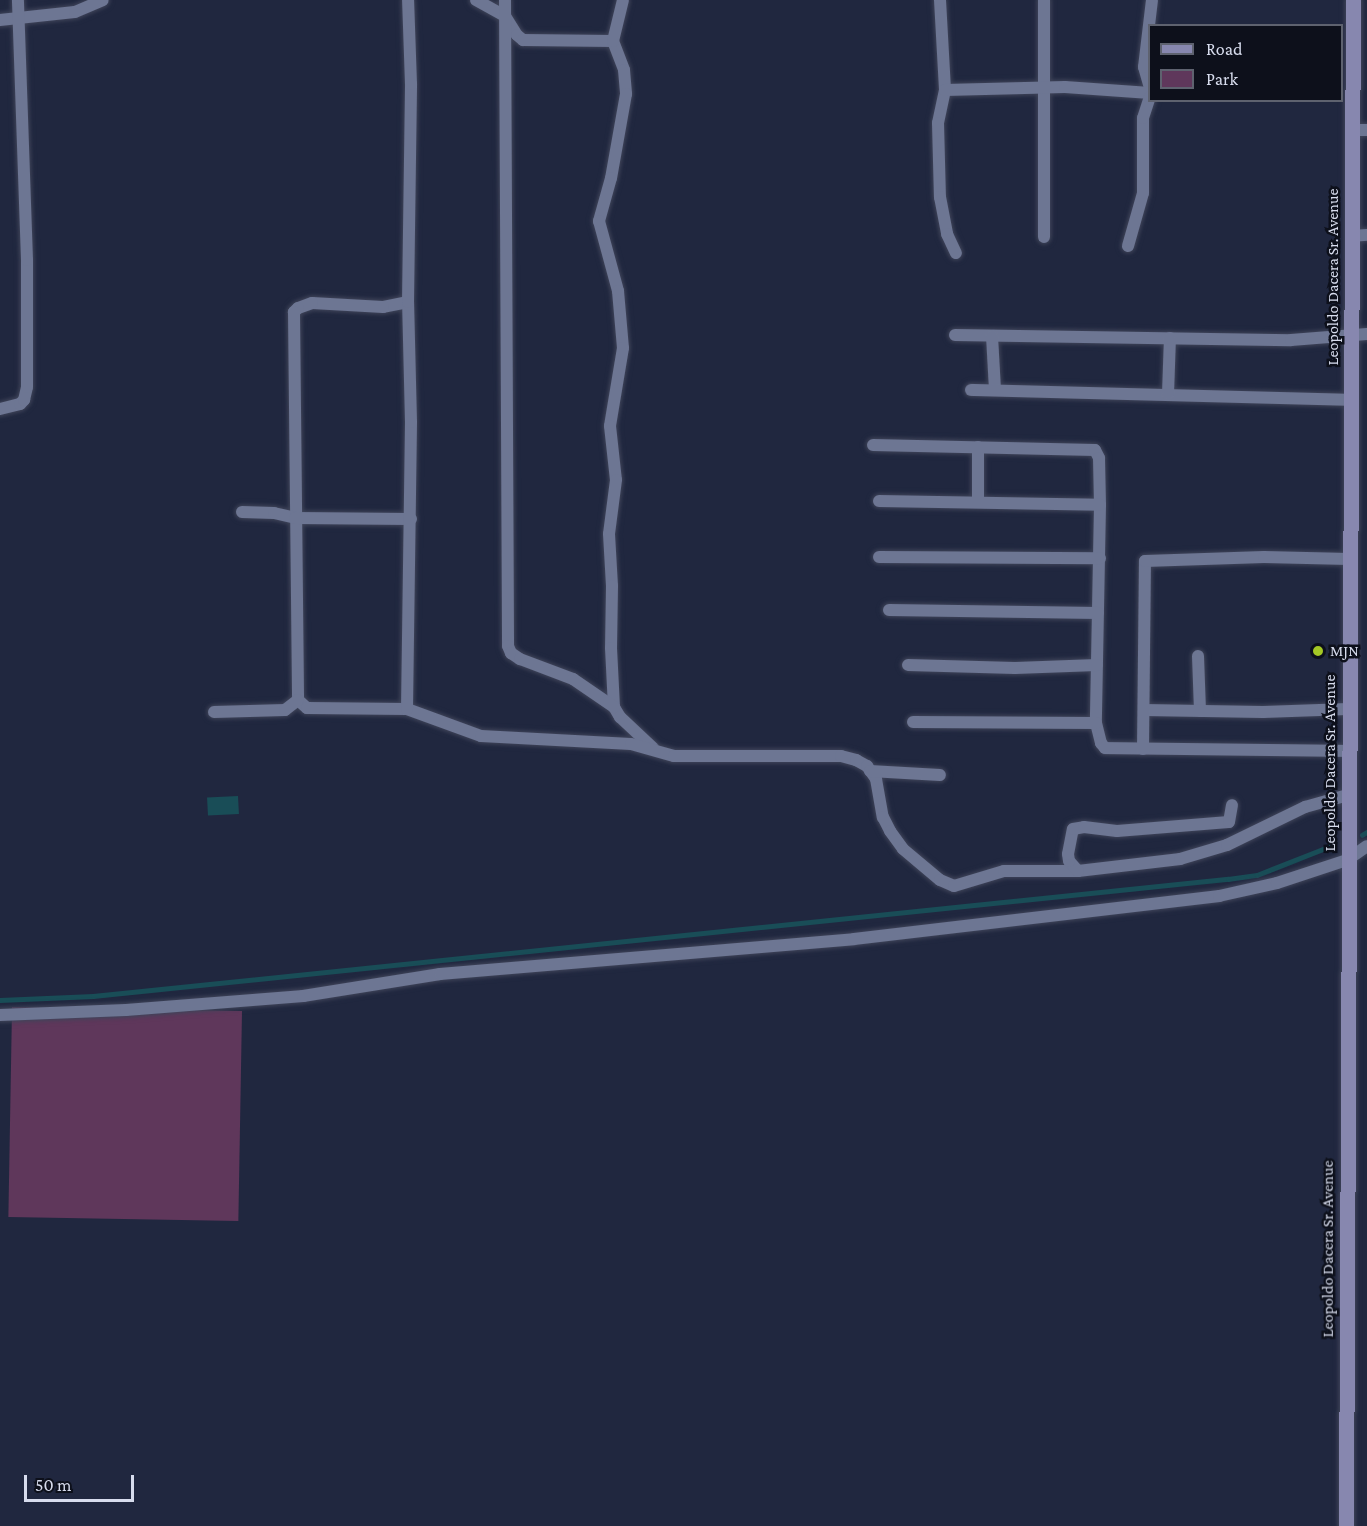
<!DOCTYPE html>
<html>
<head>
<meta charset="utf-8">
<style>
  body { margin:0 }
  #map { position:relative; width:1367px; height:1526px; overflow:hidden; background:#20273f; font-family:"Crimson Pro",serif }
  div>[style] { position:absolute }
  .green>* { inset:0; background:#5f375b; transform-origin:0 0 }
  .water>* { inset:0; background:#194d57; transform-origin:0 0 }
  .stream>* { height:4.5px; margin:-2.25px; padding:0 2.25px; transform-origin:2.25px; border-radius:2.25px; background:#194d57 }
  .roads { filter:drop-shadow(0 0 2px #3f4459) drop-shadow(0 0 2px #3f4459) }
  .street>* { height:12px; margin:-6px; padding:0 6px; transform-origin:6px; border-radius:6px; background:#6d7693 }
  .secondary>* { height:15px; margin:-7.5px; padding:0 7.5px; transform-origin:7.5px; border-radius:7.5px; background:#8787af }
  .dots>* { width:16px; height:16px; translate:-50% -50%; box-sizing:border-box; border:3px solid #0d101b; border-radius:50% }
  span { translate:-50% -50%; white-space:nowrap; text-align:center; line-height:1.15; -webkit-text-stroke:5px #0d101b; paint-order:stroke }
  .street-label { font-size:16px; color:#d7dced }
  .poi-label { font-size:16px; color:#d7dced }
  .left { translate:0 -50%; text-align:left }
  .legend { position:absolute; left:1148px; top:24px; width:195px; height:78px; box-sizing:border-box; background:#0d101b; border:2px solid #5e626f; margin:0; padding:8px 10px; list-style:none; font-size:18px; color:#d7dced }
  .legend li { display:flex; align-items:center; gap:12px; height:30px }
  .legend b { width:30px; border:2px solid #5e626f }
  .scale { position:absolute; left:24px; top:1475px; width:110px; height:27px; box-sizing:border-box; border:3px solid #d7dced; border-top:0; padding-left:8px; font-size:18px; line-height:21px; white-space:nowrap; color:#d7dced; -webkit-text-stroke:4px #0d101b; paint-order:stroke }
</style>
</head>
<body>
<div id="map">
  <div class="green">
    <div style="left:242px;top:1011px;width:210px;height:230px;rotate:91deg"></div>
  </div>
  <div class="water">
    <div style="left:238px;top:796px;width:18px;height:31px;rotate:87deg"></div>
  </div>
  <div class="stream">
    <div style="left:1362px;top:835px;width:6px;rotate:-31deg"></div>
    <div style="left:0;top:1000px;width:93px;rotate:-2.5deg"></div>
    <div style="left:93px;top:996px;width:1141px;rotate:-5.89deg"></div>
    <div style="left:1228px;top:879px;width:29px;rotate:-8deg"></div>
    <div style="left:1257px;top:875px;width:82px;rotate:-21.5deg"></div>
  </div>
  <div class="roads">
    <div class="street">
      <div style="left:476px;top:0;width:33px;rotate:29deg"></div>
      <div style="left:505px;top:16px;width:22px;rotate:58deg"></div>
      <div style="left:517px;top:35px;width:8px;rotate:40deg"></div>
      <div style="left:523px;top:40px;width:90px;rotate:0.6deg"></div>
      <div style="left:613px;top:41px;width:31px;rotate:69deg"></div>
      <div style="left:624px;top:70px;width:24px;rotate:85deg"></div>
      <div style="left:626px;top:94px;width:85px;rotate:100.1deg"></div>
      <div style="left:611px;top:178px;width:45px;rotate:105.6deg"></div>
      <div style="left:599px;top:221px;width:73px;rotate:74.8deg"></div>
      <div style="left:618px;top:291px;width:57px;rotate:85deg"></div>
      <div style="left:623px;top:348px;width:79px;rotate:99.5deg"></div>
      <div style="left:610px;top:426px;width:54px;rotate:83.7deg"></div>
      <div style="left:616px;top:480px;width:54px;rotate:97.4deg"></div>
      <div style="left:609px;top:534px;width:52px;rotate:86.7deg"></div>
      <div style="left:612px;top:586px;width:62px;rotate:90.9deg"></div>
      <div style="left:611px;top:648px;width:59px;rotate:87.1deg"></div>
      <div style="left:614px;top:707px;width:12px;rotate:59deg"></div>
      <div style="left:620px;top:717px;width:45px;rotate:43.2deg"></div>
      <div style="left:505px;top:0;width:646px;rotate:89.73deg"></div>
      <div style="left:508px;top:646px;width:8px;rotate:67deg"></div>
      <div style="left:511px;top:653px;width:11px;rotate:34deg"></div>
      <div style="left:520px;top:659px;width:57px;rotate:20.7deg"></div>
      <div style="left:573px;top:679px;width:50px;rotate:34.3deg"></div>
      <div style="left:940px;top:0;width:90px;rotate:86.8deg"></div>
      <div style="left:945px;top:90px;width:34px;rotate:102deg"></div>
      <div style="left:938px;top:123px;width:74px;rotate:88.5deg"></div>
      <div style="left:940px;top:197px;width:38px;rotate:79deg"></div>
      <div style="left:947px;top:234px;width:21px;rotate:65deg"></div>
      <div style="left:1044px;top:0;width:237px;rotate:90deg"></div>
      <div style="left:0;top:20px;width:75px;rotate:-6.1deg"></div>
      <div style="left:75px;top:12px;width:30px;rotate:-23deg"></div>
      <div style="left:613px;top:41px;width:42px;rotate:-76.3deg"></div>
      <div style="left:1150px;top:88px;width:22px;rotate:-106deg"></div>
      <div style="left:1144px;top:67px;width:67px;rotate:-83.2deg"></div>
      <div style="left:945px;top:90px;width:120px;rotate:-1.4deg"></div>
      <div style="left:1065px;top:87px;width:85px;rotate:4deg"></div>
      <div style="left:1352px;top:130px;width:15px"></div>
      <div style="left:1351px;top:236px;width:16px;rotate:-4deg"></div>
      <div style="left:1128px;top:246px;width:55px;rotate:-74.2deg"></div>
      <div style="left:1143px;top:193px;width:75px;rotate:-90deg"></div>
      <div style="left:1143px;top:118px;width:22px;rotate:-72deg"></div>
      <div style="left:408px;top:302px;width:25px;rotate:169deg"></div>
      <div style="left:383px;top:307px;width:71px;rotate:-176.8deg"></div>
      <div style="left:312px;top:303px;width:15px;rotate:160deg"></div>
      <div style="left:298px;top:308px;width:6px;rotate:135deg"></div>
      <div style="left:294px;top:312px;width:388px;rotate:89.4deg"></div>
      <div style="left:298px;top:700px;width:12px;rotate:42deg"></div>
      <div style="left:307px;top:708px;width:100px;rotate:0.6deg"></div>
      <div style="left:407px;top:709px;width:79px;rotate:20deg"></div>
      <div style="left:481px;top:736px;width:150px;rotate:3.1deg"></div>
      <div style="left:631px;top:744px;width:45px;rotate:15.6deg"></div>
      <div style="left:674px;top:756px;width:167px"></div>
      <div style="left:841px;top:756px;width:16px;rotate:15deg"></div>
      <div style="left:856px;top:760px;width:13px;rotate:29deg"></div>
      <div style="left:867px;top:766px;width:16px;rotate:55deg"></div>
      <div style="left:876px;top:779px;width:39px;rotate:80deg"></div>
      <div style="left:883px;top:817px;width:16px;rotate:63deg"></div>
      <div style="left:890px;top:831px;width:22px;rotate:54deg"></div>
      <div style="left:903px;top:849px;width:48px;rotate:40deg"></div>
      <div style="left:940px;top:880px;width:15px;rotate:23deg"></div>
      <div style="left:954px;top:886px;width:52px;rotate:-16.7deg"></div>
      <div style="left:1004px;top:871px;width:74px"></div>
      <div style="left:1078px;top:871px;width:103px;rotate:-6.7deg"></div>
      <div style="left:1180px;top:859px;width:49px;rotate:-16.6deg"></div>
      <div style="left:1227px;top:845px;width:87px;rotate:-26deg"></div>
      <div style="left:1305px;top:807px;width:45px;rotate:-15.6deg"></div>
      <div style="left:955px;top:335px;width:336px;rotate:0.9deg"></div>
      <div style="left:1291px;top:340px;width:76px;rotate:-4.5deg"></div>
      <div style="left:992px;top:336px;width:54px;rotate:86.8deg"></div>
      <div style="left:971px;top:390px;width:379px;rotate:1.5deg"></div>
      <div style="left:1168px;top:394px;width:56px;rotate:-88deg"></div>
      <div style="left:0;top:409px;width:21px;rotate:-14deg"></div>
      <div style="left:20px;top:404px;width:6px;rotate:-45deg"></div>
      <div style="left:24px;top:400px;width:13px;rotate:-77deg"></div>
      <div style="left:27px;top:387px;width:127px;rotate:-90deg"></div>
      <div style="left:27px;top:260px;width:260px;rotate:-92deg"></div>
      <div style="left:873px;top:445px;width:222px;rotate:1.3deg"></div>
      <div style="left:1095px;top:450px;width:9px;rotate:63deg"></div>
      <div style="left:1099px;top:458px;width:47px;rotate:88.8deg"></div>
      <div style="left:1100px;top:505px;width:218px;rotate:91.1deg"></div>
      <div style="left:1096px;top:723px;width:21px;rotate:76deg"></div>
      <div style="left:1101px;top:743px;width:6px;rotate:51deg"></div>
      <div style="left:1105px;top:748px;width:243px;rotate:0.7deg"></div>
      <div style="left:879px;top:501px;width:221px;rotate:1deg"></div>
      <div style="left:978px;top:501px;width:54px;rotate:-90deg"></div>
      <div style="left:242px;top:512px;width:32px;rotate:2deg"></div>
      <div style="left:274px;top:513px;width:22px;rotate:13deg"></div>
      <div style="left:295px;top:518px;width:116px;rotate:0.5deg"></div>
      <div style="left:879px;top:557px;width:221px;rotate:0.3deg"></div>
      <div style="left:889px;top:610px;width:209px;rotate:0.8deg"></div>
      <div style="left:1198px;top:656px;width:55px;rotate:87.9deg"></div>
      <div style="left:908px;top:665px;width:107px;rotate:1.6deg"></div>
      <div style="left:1015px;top:668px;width:82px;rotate:-2.1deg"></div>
      <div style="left:407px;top:709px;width:287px;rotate:-89.2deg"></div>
      <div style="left:411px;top:422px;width:120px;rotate:-91.4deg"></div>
      <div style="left:408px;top:302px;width:218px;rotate:-89.2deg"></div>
      <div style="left:411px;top:84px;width:84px;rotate:-92deg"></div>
      <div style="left:1144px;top:710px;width:119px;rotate:1deg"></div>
      <div style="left:1263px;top:712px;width:85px;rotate:-2deg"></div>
      <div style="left:214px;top:712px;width:71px;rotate:-1.6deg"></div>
      <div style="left:285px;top:710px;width:16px;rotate:-38deg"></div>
      <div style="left:913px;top:722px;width:183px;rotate:0.3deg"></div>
      <div style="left:1143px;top:749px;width:188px;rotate:-89.4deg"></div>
      <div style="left:1145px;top:561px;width:119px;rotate:-1.9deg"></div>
      <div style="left:1264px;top:557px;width:85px;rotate:1.3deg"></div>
      <div style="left:870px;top:771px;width:70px;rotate:3.3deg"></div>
      <div style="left:1078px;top:871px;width:13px;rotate:-132deg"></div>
      <div style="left:1069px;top:861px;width:7px;rotate:-98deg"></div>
      <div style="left:1068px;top:854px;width:25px;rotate:-79deg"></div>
      <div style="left:1073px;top:829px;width:11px;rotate:-10deg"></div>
      <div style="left:1084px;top:827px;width:33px;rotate:7deg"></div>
      <div style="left:1117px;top:831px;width:112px;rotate:-4.6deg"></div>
      <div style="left:1229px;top:822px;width:17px;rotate:-80deg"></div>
      <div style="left:0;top:1015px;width:126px;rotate:-2.3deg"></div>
      <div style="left:126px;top:1010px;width:178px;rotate:-4.5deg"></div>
      <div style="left:303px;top:996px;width:139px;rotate:-9.1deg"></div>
      <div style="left:440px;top:974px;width:415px;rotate:-4.8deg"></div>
      <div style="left:854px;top:939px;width:368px;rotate:-6.7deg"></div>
      <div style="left:1219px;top:896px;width:59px;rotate:-12.6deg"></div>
      <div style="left:1277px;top:883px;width:74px;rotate:-18.2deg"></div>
      <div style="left:1347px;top:860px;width:24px;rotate:-35deg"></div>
    </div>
    <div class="secondary">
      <div style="left:1346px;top:1526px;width:1526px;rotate:-89.74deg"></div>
    </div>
  </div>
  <div class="dots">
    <div style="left:1318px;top:651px;background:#a4c825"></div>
  </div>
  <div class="street-label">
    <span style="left:1333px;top:277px;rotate:-90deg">Leopoldo Dacera Sr. Avenue</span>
    <span style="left:1330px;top:763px;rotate:-90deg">Leopoldo Dacera Sr. Avenue</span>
    <span style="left:1328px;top:1249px;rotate:-90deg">Leopoldo Dacera Sr. Avenue</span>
  </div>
  <div class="poi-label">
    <span class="left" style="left:1330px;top:651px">MJN</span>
  </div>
  <ul class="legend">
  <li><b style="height:8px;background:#8787af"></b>Road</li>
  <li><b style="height:16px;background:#5f375b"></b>Park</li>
  </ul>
  <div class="scale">50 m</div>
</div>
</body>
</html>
